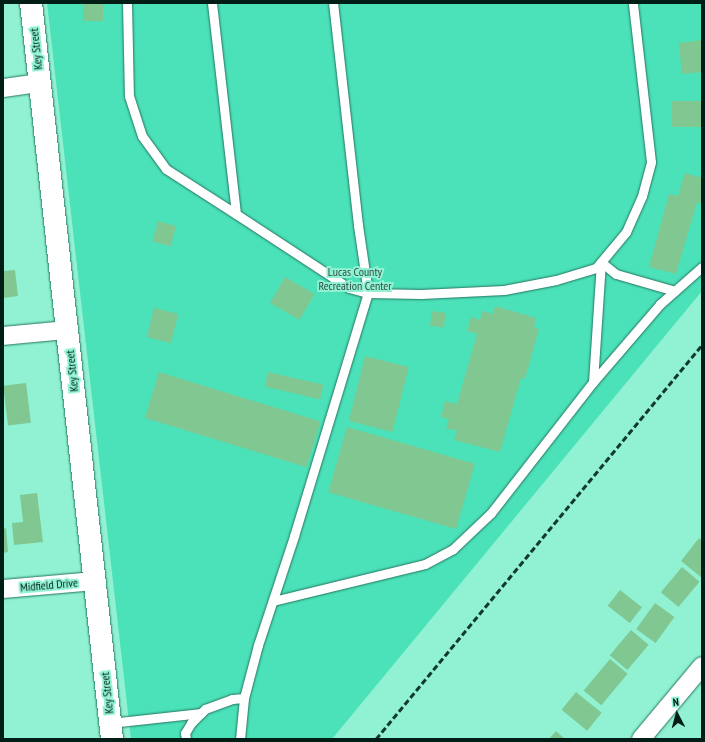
<!DOCTYPE html>
<html>
<head>
<meta charset="utf-8">
<style>
  body { margin:0 }
  #map { position:relative; width:705px; height:742px; overflow:hidden; background:#90f2d3; font-family:"PT Sans Narrow",sans-serif }
  div>[style] { position:absolute }
  .green>* { inset:0; background:#4be1b9 }
  .building>* { inset:0; background:#80c792; transform-origin:0 0 }
  .roads { filter:drop-shadow(0 0 1px #277560) drop-shadow(0 0 1px #277560) }
  .service>* { height:9px; margin:-4.5px; padding:0 4.5px; transform-origin:4.5px; border-radius:4.5px; background:#fff }
  .minor>* { height:18px; margin:-9px; padding:0 9px; transform-origin:9px; border-radius:9px; background:#fff }
  .tertiary>* { height:22px; margin:-11px; padding:0 11px; transform-origin:11px; border-radius:11px; background:#fff }
  .rail>* { height:3px; margin-top:-1.5px; transform-origin:0; background:repeating-linear-gradient(90deg,#12392e 0 6px,transparent 0 9px) }
  span { translate:-50% -50%; white-space:nowrap; text-align:center; line-height:1.15; -webkit-text-stroke:4px #90f2d3; paint-order:stroke }
  .street-label { font-size:12px; color:#001e16 }
  .park-label { font-size:12px; color:#314f45 }
  .frame { position:absolute; inset:0; border:4px solid #001e16; pointer-events:none }
  .north { position:absolute; left:657px; top:694px; width:40px; height:40px; -webkit-text-stroke:3px #90f2d3; paint-order:stroke; rotate:354deg; font-size:11px; font-weight:700; line-height:16px; text-align:center; color:#001e16 }
  .north::after { content:''; display:block; margin:auto; width:14px; height:18px; background:#001e16; clip-path:polygon(50% 0,100% 100%,50% 72%,0 100%) }
</style>
</head>
<body>
<div id="map">
  <div class="green">
    <div style="clip-path:polygon(47px 3px,702px 3px,702px 291px,332px 739px,131px 739px)"></div>
  </div>
  <div class="building">
    <div style="left:83px;top:3px;width:20px;height:18px"></div>
    <div style="clip-path:polygon(702px 40px,702px 72px,682px 74px,679px 43px)"></div>
    <div style="left:702px;top:101px;width:26px;height:30px;rotate:90deg"></div>
    <div style="clip-path:polygon(685px 173px,702px 178px,702px 204px,697px 202px,676px 274px,649px 267px,669px 194px,678px 196px)"></div>
    <div style="left:158px;top:221px;width:19px;height:21px;rotate:16deg"></div>
    <div style="clip-path:polygon(15px 270px,18px 296px,3px 298px,3px 271px)"></div>
    <div style="left:285px;top:277px;width:34px;height:30px;rotate:30deg"></div>
    <div style="clip-path:polygon(495px 306px,536px 318px,534px 327px,539px 329px,525px 379px,521px 378px,500px 452px,454px 440px,457px 431px,446px 428px,449px 419px,441px 417px,445px 401px,457px 404px,477px 334px,467px 331px,471px 317px,480px 320px,482px 311px,493px 314px)"></div>
    <div style="left:154px;top:308px;width:25px;height:30px;rotate:14deg"></div>
    <div style="left:432px;top:311px;width:14px;height:15px;rotate:8deg"></div>
    <div style="left:365px;top:356px;width:45px;height:67px;rotate:14deg"></div>
    <div style="left:159px;top:372px;width:169px;height:48px;rotate:17deg"></div>
    <div style="left:268px;top:372px;width:57px;height:15px;rotate:13deg"></div>
    <div style="left:26px;top:383px;width:40px;height:23px;rotate:83deg"></div>
    <div style="left:347px;top:427px;width:133px;height:68px;rotate:16deg"></div>
    <div style="clip-path:polygon(37px 493px,43px 542px,14px 545px,12px 523px,23px 522px,20px 495px)"></div>
    <div style="clip-path:polygon(6px 528px,8px 552px,3px 553px,3px 529px)"></div>
    <div style="clip-path:polygon(699px 538px,702px 541px,702px 578px,681px 561px)"></div>
    <div style="left:682px;top:567px;width:23px;height:33px;rotate:40deg"></div>
    <div style="left:620px;top:590px;width:28px;height:20px;rotate:38deg"></div>
    <div style="left:655px;top:603px;width:24px;height:32px;rotate:36deg"></div>
    <div style="left:631px;top:630px;width:23px;height:33px;rotate:40deg"></div>
    <div style="left:610px;top:659px;width:23px;height:41px;rotate:40deg"></div>
    <div style="left:576px;top:692px;width:33px;height:23px;rotate:39deg"></div>
    <div style="clip-path:polygon(556px 731px,565px 739px,549px 739px)"></div>
  </div>
  <div class="roads">
    <div class="service">
      <div style="left:127px;top:3px;width:93px;rotate:88.8deg"></div>
      <div style="left:129px;top:96px;width:42px;rotate:72deg"></div>
      <div style="left:142px;top:136px;width:41px;rotate:54deg"></div>
      <div style="left:166px;top:169px;width:83px;rotate:32.7deg"></div>
      <div style="left:212px;top:3px;width:212px;rotate:83.5deg"></div>
      <div style="left:236px;top:214px;width:135px;rotate:33.2deg"></div>
      <div style="left:349px;top:288px;width:20px;rotate:15deg"></div>
      <div style="left:368px;top:293px;width:53px;rotate:1.1deg"></div>
      <div style="left:421px;top:294px;width:83px;rotate:-2.8deg"></div>
      <div style="left:504px;top:290px;width:53px;rotate:-10.9deg"></div>
      <div style="left:556px;top:280px;width:42px;rotate:-16.7deg"></div>
      <div style="left:596px;top:268px;width:47px;rotate:-50.2deg"></div>
      <div style="left:626px;top:232px;width:39px;rotate:-66deg"></div>
      <div style="left:642px;top:196px;width:35px;rotate:-75deg"></div>
      <div style="left:651px;top:162px;width:160px;rotate:-96.5deg"></div>
      <div style="left:593px;top:382px;width:120px;rotate:-86.2deg"></div>
      <div style="left:601px;top:262px;width:19px;rotate:39deg"></div>
      <div style="left:616px;top:274px;width:61px;rotate:16.1deg"></div>
      <div style="left:273px;top:601px;width:156px;rotate:-13.7deg"></div>
      <div style="left:425px;top:564px;width:32px;rotate:-28deg"></div>
      <div style="left:453px;top:549px;width:52px;rotate:-43.5deg"></div>
      <div style="left:491px;top:513px;width:166px;rotate:-52.1deg"></div>
      <div style="left:593px;top:382px;width:103px;rotate:-49.3deg"></div>
      <div style="left:660px;top:304px;width:56px;rotate:-41.4deg"></div>
      <div style="left:110px;top:723px;width:92px;rotate:-6.3deg"></div>
      <div style="left:186px;top:739px;width:6px;rotate:-99deg"></div>
      <div style="left:185px;top:733px;width:12px;rotate:-59deg"></div>
      <div style="left:191px;top:723px;width:20px;rotate:-45deg"></div>
      <div style="left:205px;top:709px;width:29px;rotate:-20deg"></div>
      <div style="left:232px;top:699px;width:12px;rotate:-5deg"></div>
      <div style="left:240px;top:739px;width:41px;rotate:-84.4deg"></div>
      <div style="left:244px;top:698px;width:55px;rotate:-75.2deg"></div>
      <div style="left:258px;top:645px;width:115px;rotate:-71.7deg"></div>
      <div style="left:294px;top:536px;width:254px;rotate:-73.1deg"></div>
      <div style="left:368px;top:293px;width:69px;rotate:-98.4deg"></div>
      <div style="left:358px;top:225px;width:223px;rotate:-96.4deg"></div>
    </div>
    <div class="minor">
      <div style="left:3px;top:88px;width:37px;rotate:-8deg"></div>
      <div style="left:3px;top:336px;width:64px;rotate:-5.4deg"></div>
      <div style="left:3px;top:589px;width:92px;rotate:-5deg"></div>
      <div style="left:641px;top:739px;width:95px;rotate:-50.1deg"></div>
    </div>
    <div class="tertiary">
      <div style="left:31px;top:3px;width:740px;rotate:83.72deg"></div>
    </div>
  </div>
  <div class="rail">
    <div style="left:376px;top:739px;width:511px;rotate:-50.4deg"></div>
  </div>
  <div class="street-label">
    <span style="left:36px;top:49px;rotate:-96deg">Key Street</span>
    <span style="left:72px;top:371px;rotate:-96deg">Key Street</span>
    <span style="left:49px;top:585px;rotate:-5deg">Midfield Drive</span>
    <span style="left:107px;top:693px;rotate:-96deg">Key Street</span>
  </div>
  <div class="park-label">
    <span style="left:355px;top:279px">Lucas County<br>Recreation Center</span>
  </div>
  <div class="frame"></div>
  <div class="north">N</div>
</div>
</body>
</html>
